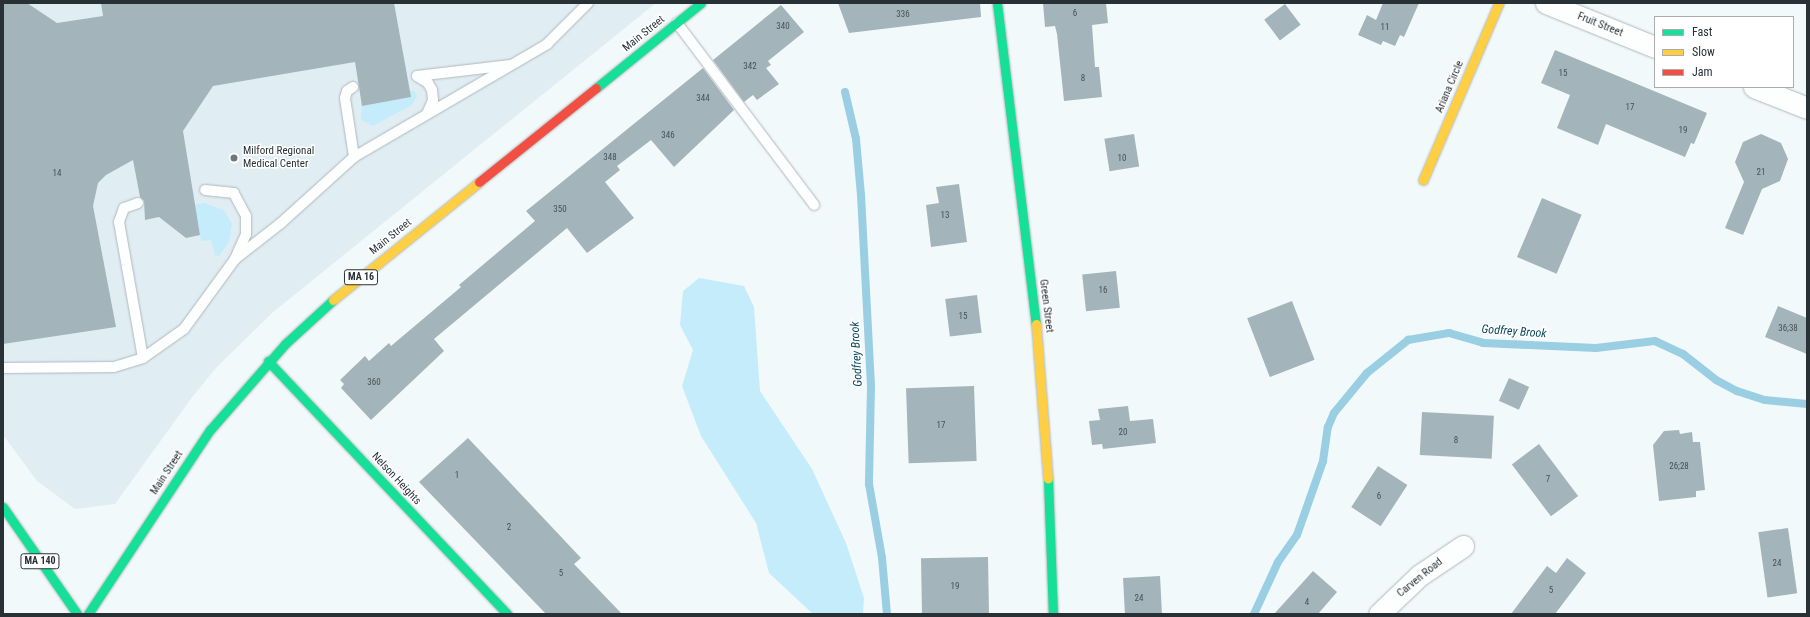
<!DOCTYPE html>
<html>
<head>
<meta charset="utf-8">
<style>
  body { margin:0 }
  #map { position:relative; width:1810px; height:617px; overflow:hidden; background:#f2f9fa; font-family:"Roboto Condensed",sans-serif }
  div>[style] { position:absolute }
  .built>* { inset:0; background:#e0eef4 }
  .green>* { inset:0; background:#c4ecfb }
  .stream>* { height:8px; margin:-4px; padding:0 4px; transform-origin:4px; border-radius:4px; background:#9acee3 }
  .building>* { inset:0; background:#a3b4ba; transform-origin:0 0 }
  .roads { filter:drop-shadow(0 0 1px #b1b8bb) drop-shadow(0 0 1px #b1b8bb) }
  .lane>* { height:10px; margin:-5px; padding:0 5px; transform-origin:5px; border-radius:5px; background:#fdfefe }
  .street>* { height:21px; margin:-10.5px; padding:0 10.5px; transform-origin:10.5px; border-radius:10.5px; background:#fdfefe }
  .fast>* { height:9px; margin:-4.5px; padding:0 4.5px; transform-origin:4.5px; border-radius:4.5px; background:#16e098 }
  .slow>* { height:9px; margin:-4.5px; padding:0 4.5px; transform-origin:4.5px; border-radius:4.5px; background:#ffcf43 }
  .jam>* { height:9px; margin:-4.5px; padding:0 4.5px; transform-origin:4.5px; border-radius:4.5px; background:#f24e42 }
  .dots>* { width:11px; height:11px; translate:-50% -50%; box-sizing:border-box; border:2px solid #fff; border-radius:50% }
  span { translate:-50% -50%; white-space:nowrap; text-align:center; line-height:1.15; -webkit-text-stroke:3px #fff; paint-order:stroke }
  .number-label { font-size:9px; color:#475257 }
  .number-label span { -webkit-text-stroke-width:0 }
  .shield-label span { padding:1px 3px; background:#fff; border:1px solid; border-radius:3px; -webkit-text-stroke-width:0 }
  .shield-label { font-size:10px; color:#283236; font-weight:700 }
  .street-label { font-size:11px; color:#283236 }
  .poi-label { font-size:11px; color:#283236 }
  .left { translate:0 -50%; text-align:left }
  .water-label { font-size:12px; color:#0a495d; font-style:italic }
  .frame { position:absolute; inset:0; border:4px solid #283236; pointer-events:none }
  .legend { position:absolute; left:1654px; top:16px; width:140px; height:72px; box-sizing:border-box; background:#fff; border:1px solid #a9adaf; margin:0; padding:5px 7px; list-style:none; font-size:12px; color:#283236 }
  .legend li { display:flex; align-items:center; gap:8px; height:20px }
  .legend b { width:20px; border:1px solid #a9adaf }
</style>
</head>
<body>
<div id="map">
  <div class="built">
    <div style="clip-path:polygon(3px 3px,656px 3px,272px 313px,216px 368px,193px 396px,115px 504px,75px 509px,37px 481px,3px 435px)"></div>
  </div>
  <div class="green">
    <div style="clip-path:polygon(410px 91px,414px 91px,417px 96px,412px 105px,373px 126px,361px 120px,362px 102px,363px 106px,410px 97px)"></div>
    <div style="clip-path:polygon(204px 203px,224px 210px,232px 224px,229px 242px,219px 256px,215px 255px,211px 240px,201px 241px,195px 205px)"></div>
    <div style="clip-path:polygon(699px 278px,744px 286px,754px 307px,760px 391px,812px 469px,846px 543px,864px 598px,863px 614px,813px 614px,769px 573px,756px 523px,701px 436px,682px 386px,693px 350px,680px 325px,683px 291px)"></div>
  </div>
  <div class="stream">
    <div style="left:845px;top:92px;width:48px;rotate:76.8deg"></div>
    <div style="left:856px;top:139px;width:56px;rotate:84.9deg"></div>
    <div style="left:861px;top:195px;width:191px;rotate:87deg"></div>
    <div style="left:871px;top:386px;width:98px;rotate:91.2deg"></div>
    <div style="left:869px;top:484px;width:75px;rotate:80deg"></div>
    <div style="left:882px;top:558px;width:56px;rotate:84.9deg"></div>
    <div style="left:1254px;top:614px;width:57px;rotate:-65.2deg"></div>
    <div style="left:1278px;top:562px;width:33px;rotate:-55deg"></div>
    <div style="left:1297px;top:535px;width:78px;rotate:-70.6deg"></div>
    <div style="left:1323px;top:461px;width:34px;rotate:-82deg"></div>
    <div style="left:1328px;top:427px;width:15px;rotate:-67deg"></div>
    <div style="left:1334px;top:413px;width:52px;rotate:-50.5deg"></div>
    <div style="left:1367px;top:373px;width:53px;rotate:-38.8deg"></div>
    <div style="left:1408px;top:340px;width:42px;rotate:-9.7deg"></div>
    <div style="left:1449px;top:333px;width:35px;rotate:16deg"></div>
    <div style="left:1483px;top:343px;width:113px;rotate:2.5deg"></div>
    <div style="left:1596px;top:348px;width:59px;rotate:-6.8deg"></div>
    <div style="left:1655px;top:341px;width:31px;rotate:25deg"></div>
    <div style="left:1683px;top:354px;width:42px;rotate:38.2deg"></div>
    <div style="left:1716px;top:380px;width:24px;rotate:28deg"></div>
    <div style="left:1737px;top:391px;width:29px;rotate:18deg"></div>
    <div style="left:1765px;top:400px;width:42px;rotate:5.4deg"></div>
  </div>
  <div class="building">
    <div style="clip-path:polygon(3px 3px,27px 3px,57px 23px,103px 16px,101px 3px,394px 3px,411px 97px,362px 106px,355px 62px,213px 86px,183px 131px,200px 235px,186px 238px,159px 217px,145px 220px,144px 201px,140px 197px,133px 160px,106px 175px,98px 183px,93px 206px,116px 327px,3px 344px)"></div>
    <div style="clip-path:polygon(838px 3px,980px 3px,981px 17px,849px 33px)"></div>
    <div style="clip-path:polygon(1043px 3px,1106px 3px,1108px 23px,1092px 25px,1095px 67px,1099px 67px,1102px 97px,1064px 101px,1057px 34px,1055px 26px,1045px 27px)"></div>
    <div style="clip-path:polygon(1383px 3px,1419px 3px,1404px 37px,1400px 35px,1395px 46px,1383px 41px,1381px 45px,1358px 35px,1367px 15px,1376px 20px)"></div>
    <div style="left:1285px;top:4px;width:26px;height:26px;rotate:53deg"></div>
    <div style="clip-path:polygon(781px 5px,804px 32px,768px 61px,771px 65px,766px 68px,779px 84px,757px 100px,753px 95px,744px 102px,713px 60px)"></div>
    <div style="clip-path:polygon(1555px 50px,1707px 113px,1694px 144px,1691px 143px,1685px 157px,1606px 124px,1598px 145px,1557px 128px,1570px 95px,1541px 83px)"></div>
    <div style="clip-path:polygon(703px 68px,734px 110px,674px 167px,651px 140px,617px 166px,620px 170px,605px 182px,634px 218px,587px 253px,567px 228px,434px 339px,444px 351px,371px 420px,341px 388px,344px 384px,340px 380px,365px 356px,369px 361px,389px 343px,391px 346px,461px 287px,459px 285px,535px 221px,526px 211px)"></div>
    <div style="left:1134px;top:134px;width:33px;height:30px;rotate:81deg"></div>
    <div style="clip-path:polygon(1761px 134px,1781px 143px,1788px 159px,1780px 181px,1762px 189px,1743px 235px,1725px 228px,1744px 182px,1735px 162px,1743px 142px)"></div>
    <div style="clip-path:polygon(959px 184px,967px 242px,931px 247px,926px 205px,939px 203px,936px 187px)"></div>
    <div style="left:1542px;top:198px;width:43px;height:64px;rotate:23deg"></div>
    <div style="left:1116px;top:271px;width:37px;height:34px;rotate:84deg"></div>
    <div style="left:977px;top:295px;width:38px;height:32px;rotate:83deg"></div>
    <div style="left:1292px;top:301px;width:63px;height:48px;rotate:69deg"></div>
    <div style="clip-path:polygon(1778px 306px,1807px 318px,1807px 354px,1765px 337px)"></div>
    <div style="left:1509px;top:378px;width:22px;height:25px;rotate:24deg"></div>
    <div style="left:974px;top:386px;width:75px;height:68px;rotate:88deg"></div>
    <div style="clip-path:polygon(1128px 406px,1130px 421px,1153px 419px,1156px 443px,1103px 449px,1102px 444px,1092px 445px,1089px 421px,1100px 420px,1098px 409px)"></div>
    <div style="left:1422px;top:412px;width:72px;height:43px;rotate:3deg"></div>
    <div style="clip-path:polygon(1679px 430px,1680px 434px,1692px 432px,1693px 442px,1700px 442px,1705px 490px,1696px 491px,1696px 497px,1659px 501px,1653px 445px,1664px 431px)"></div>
    <div style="clip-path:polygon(468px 438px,581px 558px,574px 564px,622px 614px,546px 614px,419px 482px)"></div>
    <div style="left:1539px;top:444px;width:65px;height:34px;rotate:53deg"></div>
    <div style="left:1378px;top:466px;width:35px;height:49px;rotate:33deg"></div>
    <div style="left:1788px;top:528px;width:66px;height:30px;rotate:82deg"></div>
    <div style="left:988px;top:557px;width:57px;height:67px;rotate:89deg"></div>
    <div style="clip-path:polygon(1567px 558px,1586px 573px,1555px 614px,1511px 614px,1547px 566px,1556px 573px)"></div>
    <div style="clip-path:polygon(1313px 571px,1337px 592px,1318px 614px,1274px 614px)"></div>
    <div style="left:1160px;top:576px;width:38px;height:37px;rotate:87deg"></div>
  </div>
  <div class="roads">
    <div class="lane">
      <div style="left:677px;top:23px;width:228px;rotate:53deg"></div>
      <div style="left:417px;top:76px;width:94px;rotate:-6.7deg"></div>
      <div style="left:417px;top:76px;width:13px;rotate:32deg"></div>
      <div style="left:428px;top:83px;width:8px;rotate:60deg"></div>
      <div style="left:432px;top:90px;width:10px;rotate:84deg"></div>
      <div style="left:433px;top:100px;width:15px;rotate:113deg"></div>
      <div style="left:353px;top:87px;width:7px;rotate:146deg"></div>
      <div style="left:347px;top:91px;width:7px;rotate:106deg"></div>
      <div style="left:345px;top:98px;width:60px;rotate:81.3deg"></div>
      <div style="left:138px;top:203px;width:15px;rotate:160deg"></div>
      <div style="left:124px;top:208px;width:15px;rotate:110deg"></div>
      <div style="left:119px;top:222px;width:138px;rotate:80deg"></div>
      <div style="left:235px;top:259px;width:58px;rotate:-38deg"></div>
      <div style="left:281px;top:223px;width:98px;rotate:-42.1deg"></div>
      <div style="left:354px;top:157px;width:224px;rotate:-30.3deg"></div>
      <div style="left:547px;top:44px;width:58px;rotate:-45deg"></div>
      <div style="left:3px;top:368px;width:111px;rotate:-0.5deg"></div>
      <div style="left:114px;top:367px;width:30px;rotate:-17deg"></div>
      <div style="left:143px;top:358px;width:50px;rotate:-35.3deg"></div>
      <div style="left:184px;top:329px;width:87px;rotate:-53.9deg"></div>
      <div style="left:235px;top:259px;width:27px;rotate:-66deg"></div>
      <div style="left:246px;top:234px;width:18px;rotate:-90deg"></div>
      <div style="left:246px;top:216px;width:26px;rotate:-118deg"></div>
      <div style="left:234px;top:193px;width:29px;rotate:-174deg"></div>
    </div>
    <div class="street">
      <div style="left:1546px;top:3px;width:118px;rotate:22deg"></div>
      <div style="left:1754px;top:87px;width:57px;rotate:21.6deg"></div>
      <div style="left:1379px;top:614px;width:57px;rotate:-43.6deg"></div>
      <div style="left:1420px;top:575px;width:52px;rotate:-34deg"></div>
    </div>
    <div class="fast">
      <div style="left:997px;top:3px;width:323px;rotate:83.1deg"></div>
      <div style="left:596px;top:88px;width:135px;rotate:-39deg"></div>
      <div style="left:268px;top:361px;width:348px;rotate:46.6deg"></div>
      <div style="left:1048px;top:479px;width:135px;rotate:87.9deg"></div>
      <div style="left:3px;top:507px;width:130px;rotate:55.3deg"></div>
      <div style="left:88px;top:614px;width:221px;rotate:-56.5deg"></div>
      <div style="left:210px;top:430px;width:114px;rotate:-48.9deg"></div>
      <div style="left:285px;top:344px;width:65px;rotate:-42.5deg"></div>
    </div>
    <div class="slow">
      <div style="left:1423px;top:180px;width:193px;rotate:-66.8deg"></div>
      <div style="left:333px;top:300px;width:188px;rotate:-38.9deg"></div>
      <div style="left:1036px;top:324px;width:155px;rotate:85.6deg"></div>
    </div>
    <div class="jam">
      <div style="left:479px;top:182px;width:150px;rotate:-38.8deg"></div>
    </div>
  </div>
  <div class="dots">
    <div style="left:234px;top:158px;background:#6f787b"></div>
  </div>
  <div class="number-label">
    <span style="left:1075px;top:13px">6</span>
    <span style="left:903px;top:14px">336</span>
    <span style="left:783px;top:26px">340</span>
    <span style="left:1385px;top:27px">11</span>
    <span style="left:750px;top:66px">342</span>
    <span style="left:1563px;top:73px">15</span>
    <span style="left:1083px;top:78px">8</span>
    <span style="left:703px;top:98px">344</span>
    <span style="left:1630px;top:107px">17</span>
    <span style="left:1683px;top:130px">19</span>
    <span style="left:668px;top:135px">346</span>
    <span style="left:610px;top:157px">348</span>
    <span style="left:1122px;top:158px">10</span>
    <span style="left:1761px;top:172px">21</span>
    <span style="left:57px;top:173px">14</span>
    <span style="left:560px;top:209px">350</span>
    <span style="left:945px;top:215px">13</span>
    <span style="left:1103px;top:290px">16</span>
    <span style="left:963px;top:316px">15</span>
    <span style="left:1788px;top:328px">36;38</span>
    <span style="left:374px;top:382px">360</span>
    <span style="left:941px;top:425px">17</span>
    <span style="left:1123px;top:432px">20</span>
    <span style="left:1456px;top:440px">8</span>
    <span style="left:1679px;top:466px">26;28</span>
    <span style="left:457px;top:475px">1</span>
    <span style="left:1548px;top:479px">7</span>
    <span style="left:1379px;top:496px">6</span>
    <span style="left:509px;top:527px">2</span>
    <span style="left:1777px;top:563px">24</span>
    <span style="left:561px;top:573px">5</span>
    <span style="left:955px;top:586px">19</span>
    <span style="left:1551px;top:590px">5</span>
    <span style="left:1139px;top:598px">24</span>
    <span style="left:1307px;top:602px">4</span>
  </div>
  <div class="shield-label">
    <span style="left:361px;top:277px">MA 16</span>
    <span style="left:40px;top:561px">MA 140</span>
  </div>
  <div class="street-label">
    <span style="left:1600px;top:25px;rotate:22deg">Fruit Street</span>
    <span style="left:644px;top:34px;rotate:-39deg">Main Street</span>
    <span style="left:1450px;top:87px;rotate:-67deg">Ariana Circle</span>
    <span style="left:391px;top:237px;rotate:-39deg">Main Street</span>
    <span style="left:1046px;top:306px;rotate:83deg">Green Street</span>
    <span style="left:167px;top:473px;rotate:-57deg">Main Street</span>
    <span style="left:396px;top:479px;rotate:47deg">Nelson Heights</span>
    <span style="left:1420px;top:578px;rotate:-39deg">Carven Road</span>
  </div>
  <div class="poi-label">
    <span class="left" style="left:243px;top:158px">Milford Regional<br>Medical Center</span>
  </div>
  <div class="water-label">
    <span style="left:1514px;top:332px;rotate:4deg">Godfrey Brook</span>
    <span style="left:857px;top:354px;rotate:-93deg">Godfrey Brook</span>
  </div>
  <div class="frame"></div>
  <ul class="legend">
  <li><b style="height:5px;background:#16e098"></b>Fast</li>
  <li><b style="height:5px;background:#ffcf43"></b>Slow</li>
  <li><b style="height:5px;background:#f24e42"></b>Jam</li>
  </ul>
</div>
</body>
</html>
